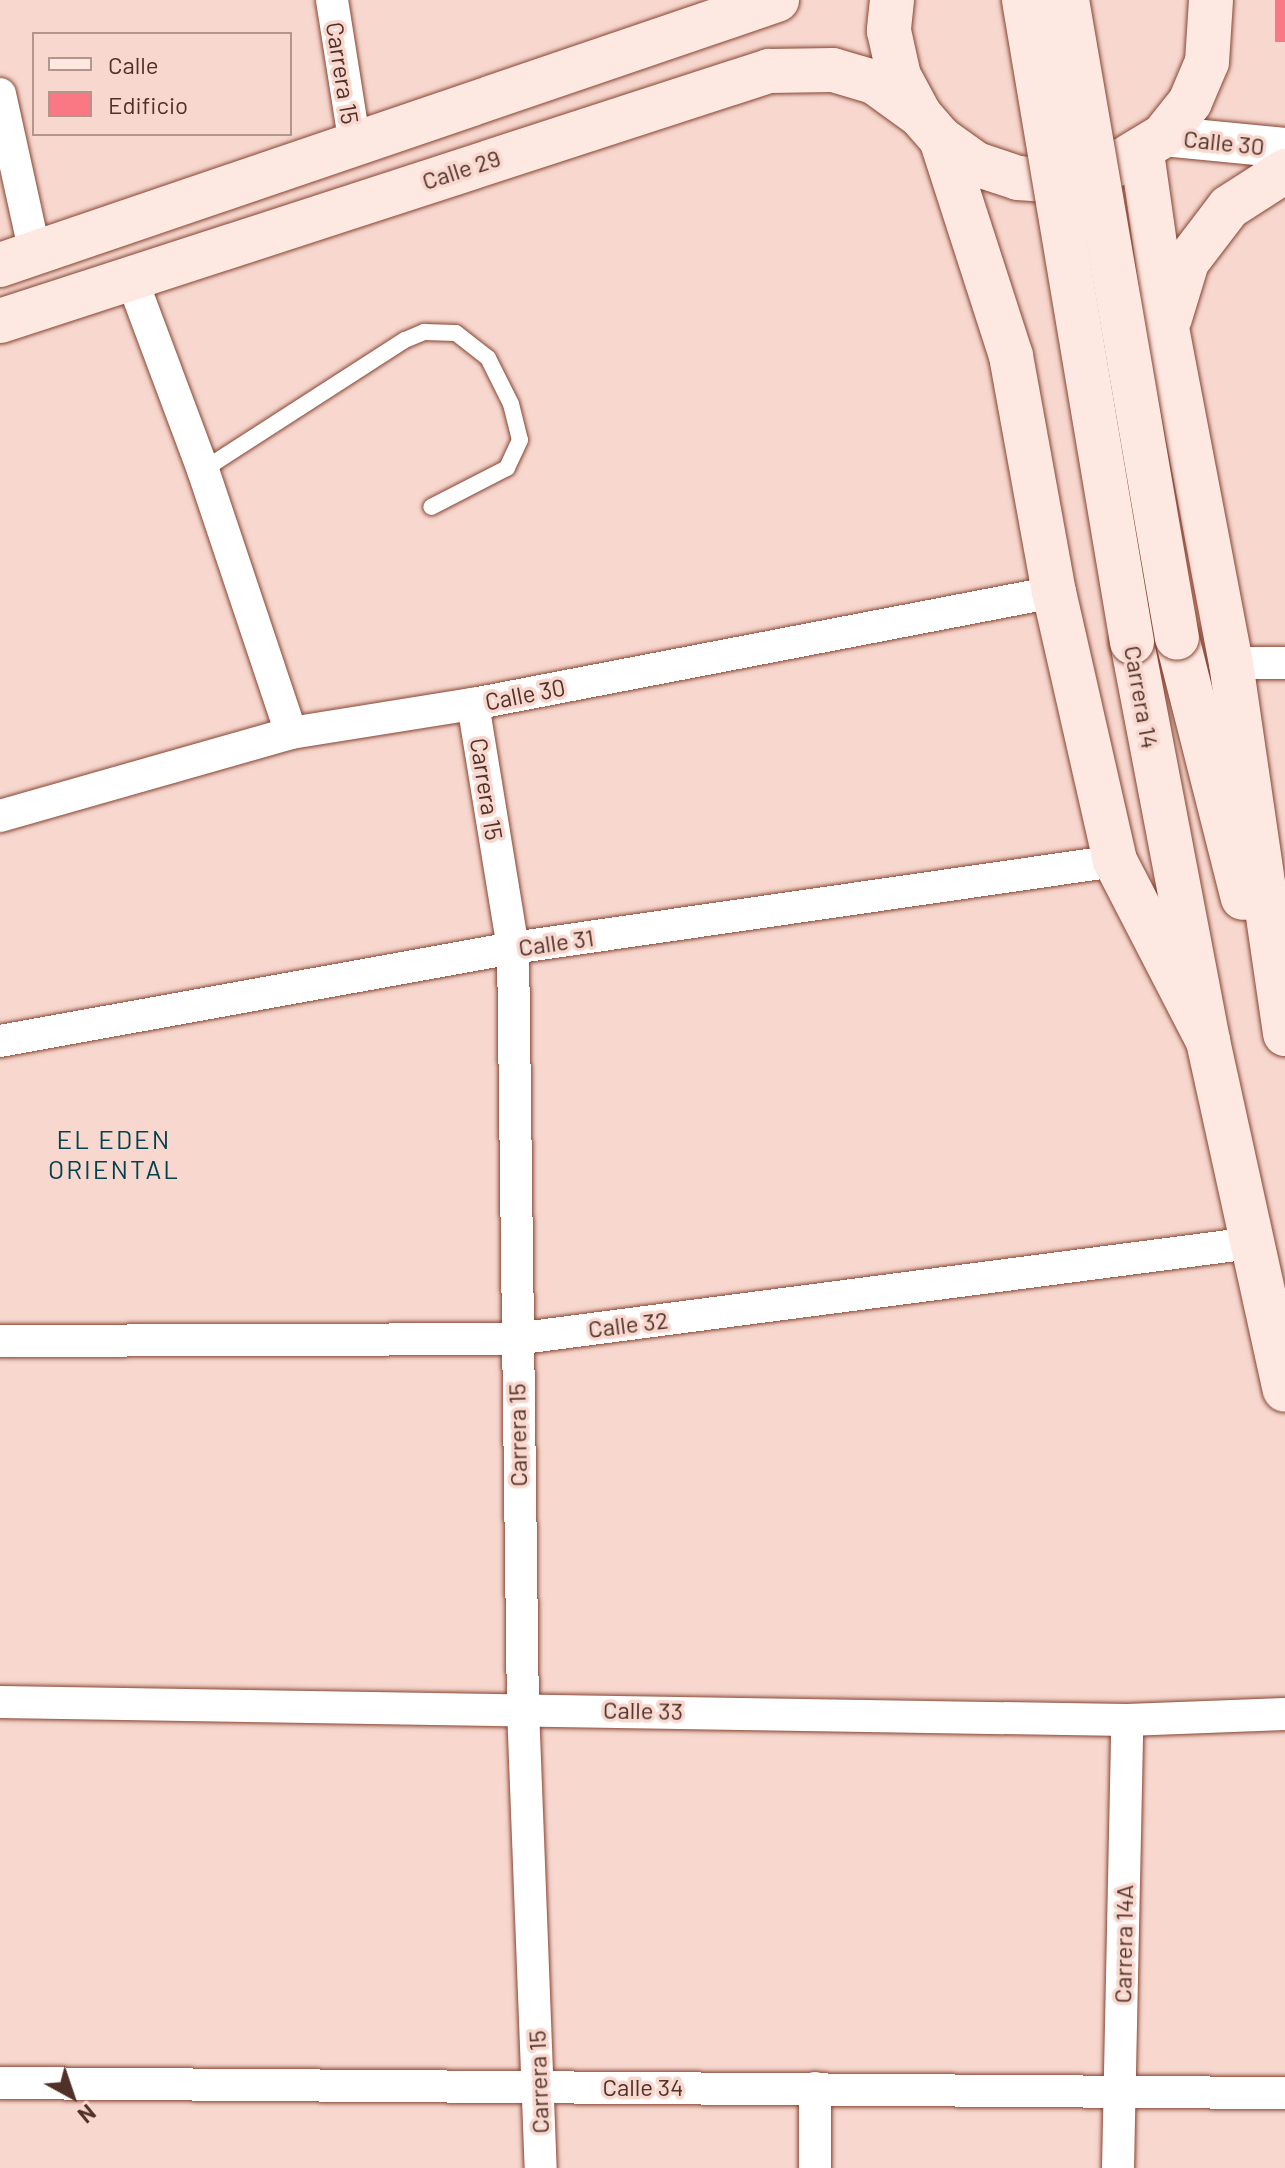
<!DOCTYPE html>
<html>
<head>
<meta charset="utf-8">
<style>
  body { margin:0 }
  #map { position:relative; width:1285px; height:2168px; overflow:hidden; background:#f7d7ce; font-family:Barlow,sans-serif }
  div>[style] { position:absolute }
  .building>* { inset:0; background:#fa7883; transform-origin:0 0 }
  .roads { filter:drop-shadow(0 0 2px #874431) drop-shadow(0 0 2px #874431) }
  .service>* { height:16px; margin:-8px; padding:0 8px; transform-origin:8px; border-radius:8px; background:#fff }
  .minor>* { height:32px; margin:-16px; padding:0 16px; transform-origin:16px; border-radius:16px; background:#fff }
  .tertiary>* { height:40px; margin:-20px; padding:0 20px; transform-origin:20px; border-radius:20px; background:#fff }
  .secondary>* { height:44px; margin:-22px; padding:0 22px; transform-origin:22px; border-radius:22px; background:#fde8e2 }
  .bridges { filter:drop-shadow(0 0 2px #874431) drop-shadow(0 0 2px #874431) }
  .secondary-bridge>* { height:44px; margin:-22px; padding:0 22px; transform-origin:22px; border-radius:22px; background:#fde8e2 }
  span { translate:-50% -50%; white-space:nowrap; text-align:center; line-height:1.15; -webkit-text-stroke:7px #f7d7ce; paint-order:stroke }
  .street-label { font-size:24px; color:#503128 }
  .neighbourhood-label { font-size:26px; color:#03414e; letter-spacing:2px }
  .legend { position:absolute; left:32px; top:32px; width:260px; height:104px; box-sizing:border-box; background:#f7d7ce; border:2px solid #b4958c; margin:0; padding:10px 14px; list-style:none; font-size:24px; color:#503128 }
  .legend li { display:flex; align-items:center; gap:16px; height:40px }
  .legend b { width:40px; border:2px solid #b4958c }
  .north { position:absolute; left:32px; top:2056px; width:80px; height:80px; -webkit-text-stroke:6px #f7d7ce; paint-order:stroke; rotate:140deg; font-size:22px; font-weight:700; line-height:32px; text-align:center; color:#503128 }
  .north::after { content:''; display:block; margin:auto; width:28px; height:36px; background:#503128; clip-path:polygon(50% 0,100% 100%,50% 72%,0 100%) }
</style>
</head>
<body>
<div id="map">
  <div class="building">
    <div style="left:1275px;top:0;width:10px;height:42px"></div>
  </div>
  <div class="roads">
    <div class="service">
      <div style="left:203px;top:470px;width:240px;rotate:-32.8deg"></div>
      <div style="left:405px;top:340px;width:21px;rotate:-23deg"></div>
      <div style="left:424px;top:332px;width:32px;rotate:2deg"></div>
      <div style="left:456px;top:333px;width:41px;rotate:38deg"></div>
      <div style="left:488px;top:358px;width:51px;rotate:63.4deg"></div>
      <div style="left:511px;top:404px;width:37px;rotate:76deg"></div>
      <div style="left:520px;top:440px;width:31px;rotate:115deg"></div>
      <div style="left:507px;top:468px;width:85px;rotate:152.8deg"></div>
    </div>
    <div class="minor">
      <div style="left:332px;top:0;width:148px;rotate:81deg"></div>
      <div style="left:0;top:94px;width:163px;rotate:77.6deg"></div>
      <div style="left:132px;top:280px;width:203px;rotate:69.5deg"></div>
      <div style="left:203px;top:470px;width:277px;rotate:71.5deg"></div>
      <div style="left:1231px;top:663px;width:54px"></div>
      <div style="left:473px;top:704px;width:247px;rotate:80.7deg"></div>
      <div style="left:513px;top:948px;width:760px;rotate:89.25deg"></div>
      <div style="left:523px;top:1708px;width:460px;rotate:87.8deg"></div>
      <div style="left:0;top:816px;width:303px;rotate:-15.9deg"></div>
      <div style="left:291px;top:733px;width:184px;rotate:-9.1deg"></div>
      <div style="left:473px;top:704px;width:592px;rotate:-10.91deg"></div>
      <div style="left:0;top:1041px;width:521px;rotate:-10.28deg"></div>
      <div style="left:513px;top:948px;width:608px;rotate:-8.22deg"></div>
      <div style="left:0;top:1341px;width:515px;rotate:-0.22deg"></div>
      <div style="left:515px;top:1339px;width:742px;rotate:-7.43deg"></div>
      <div style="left:0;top:1702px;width:1127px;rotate:0.92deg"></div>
      <div style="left:1127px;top:1720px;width:158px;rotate:-2.2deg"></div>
      <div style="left:0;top:2083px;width:1285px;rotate:0.45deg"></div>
      <div style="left:815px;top:2088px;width:80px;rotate:90deg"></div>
      <div style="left:1118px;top:2168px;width:448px;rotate:-88.8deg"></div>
    </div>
    <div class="tertiary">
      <div style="left:1163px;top:136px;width:123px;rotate:5.6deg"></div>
    </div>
    <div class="secondary">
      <div style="left:892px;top:0;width:31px;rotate:96deg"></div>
      <div style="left:889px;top:31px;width:46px;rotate:77.5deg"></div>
      <div style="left:899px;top:76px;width:44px;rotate:61.7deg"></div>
      <div style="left:920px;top:115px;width:32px;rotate:49deg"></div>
      <div style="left:941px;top:139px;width:43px;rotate:35.5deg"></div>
      <div style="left:976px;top:164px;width:44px;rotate:18.4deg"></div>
      <div style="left:1018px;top:178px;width:43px;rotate:4deg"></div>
      <div style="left:1061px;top:181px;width:43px;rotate:-12.1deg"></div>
      <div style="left:1103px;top:172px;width:70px;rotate:-31deg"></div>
      <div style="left:1163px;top:136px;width:43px;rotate:-51.5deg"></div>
      <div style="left:1190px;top:102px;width:43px;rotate:-67deg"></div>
      <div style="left:1207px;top:62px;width:62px;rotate:-86.3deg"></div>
      <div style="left:941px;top:139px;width:228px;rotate:72.1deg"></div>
      <div style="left:1011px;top:356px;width:240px;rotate:79.7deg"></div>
      <div style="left:1054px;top:592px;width:276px;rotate:77.2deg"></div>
      <div style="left:1115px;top:861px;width:203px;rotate:62.7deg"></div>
      <div style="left:1142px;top:153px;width:177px;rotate:81.9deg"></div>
      <div style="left:1167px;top:328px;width:341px;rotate:79.2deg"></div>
      <div style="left:1231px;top:663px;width:375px;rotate:81.7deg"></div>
      <div style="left:0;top:265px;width:821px;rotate:-18.83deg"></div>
      <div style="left:1170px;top:318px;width:59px;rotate:-73.1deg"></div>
      <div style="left:1187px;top:262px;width:69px;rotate:-52.6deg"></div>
      <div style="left:1229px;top:207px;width:67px;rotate:-32.7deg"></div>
      <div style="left:0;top:321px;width:809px;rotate:-18.01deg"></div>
      <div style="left:769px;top:71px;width:64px;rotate:-0.9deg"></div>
      <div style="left:833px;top:70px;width:43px;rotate:16.3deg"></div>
      <div style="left:874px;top:82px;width:57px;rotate:35.7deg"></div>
      <div style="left:1177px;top:638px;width:268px;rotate:75.8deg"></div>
      <div style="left:1132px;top:642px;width:406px;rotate:79.2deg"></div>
      <div style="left:1208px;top:1041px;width:357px;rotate:77.6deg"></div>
    </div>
  </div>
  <div class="bridges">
    <div class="secondary-bridge">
      <div style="left:1024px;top:0;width:651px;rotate:80.45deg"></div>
      <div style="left:1067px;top:0;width:647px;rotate:80.22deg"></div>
    </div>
  </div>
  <div class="street-label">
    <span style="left:343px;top:73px;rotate:81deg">Carrera 15</span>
    <span style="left:1224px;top:142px;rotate:6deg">Calle 30</span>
    <span style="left:461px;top:169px;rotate:-18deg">Calle 29</span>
    <span style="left:525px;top:694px;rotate:-11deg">Calle 30</span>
    <span style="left:1142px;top:697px;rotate:80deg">Carrera 14</span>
    <span style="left:487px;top:789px;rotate:81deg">Carrera 15</span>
    <span style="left:556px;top:942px;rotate:-8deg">Calle 31</span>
    <span style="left:628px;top:1324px;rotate:-7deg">Calle 32</span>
    <span style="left:517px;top:1435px;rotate:-91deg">Carrera 15</span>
    <span style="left:643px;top:1710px;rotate:1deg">Calle 33</span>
    <span style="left:1123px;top:1944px;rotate:-89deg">Carrera 14A</span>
    <span style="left:538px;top:2082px;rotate:-92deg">Carrera 15</span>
    <span style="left:643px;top:2087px">Calle 34</span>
  </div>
  <div class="neighbourhood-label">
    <span style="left:114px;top:1154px">EL EDEN<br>ORIENTAL</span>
  </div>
  <ul class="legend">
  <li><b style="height:10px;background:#fde8e2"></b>Calle</li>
  <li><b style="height:22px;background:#fa7883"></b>Edificio</li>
  </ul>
  <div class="north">N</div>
</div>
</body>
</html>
